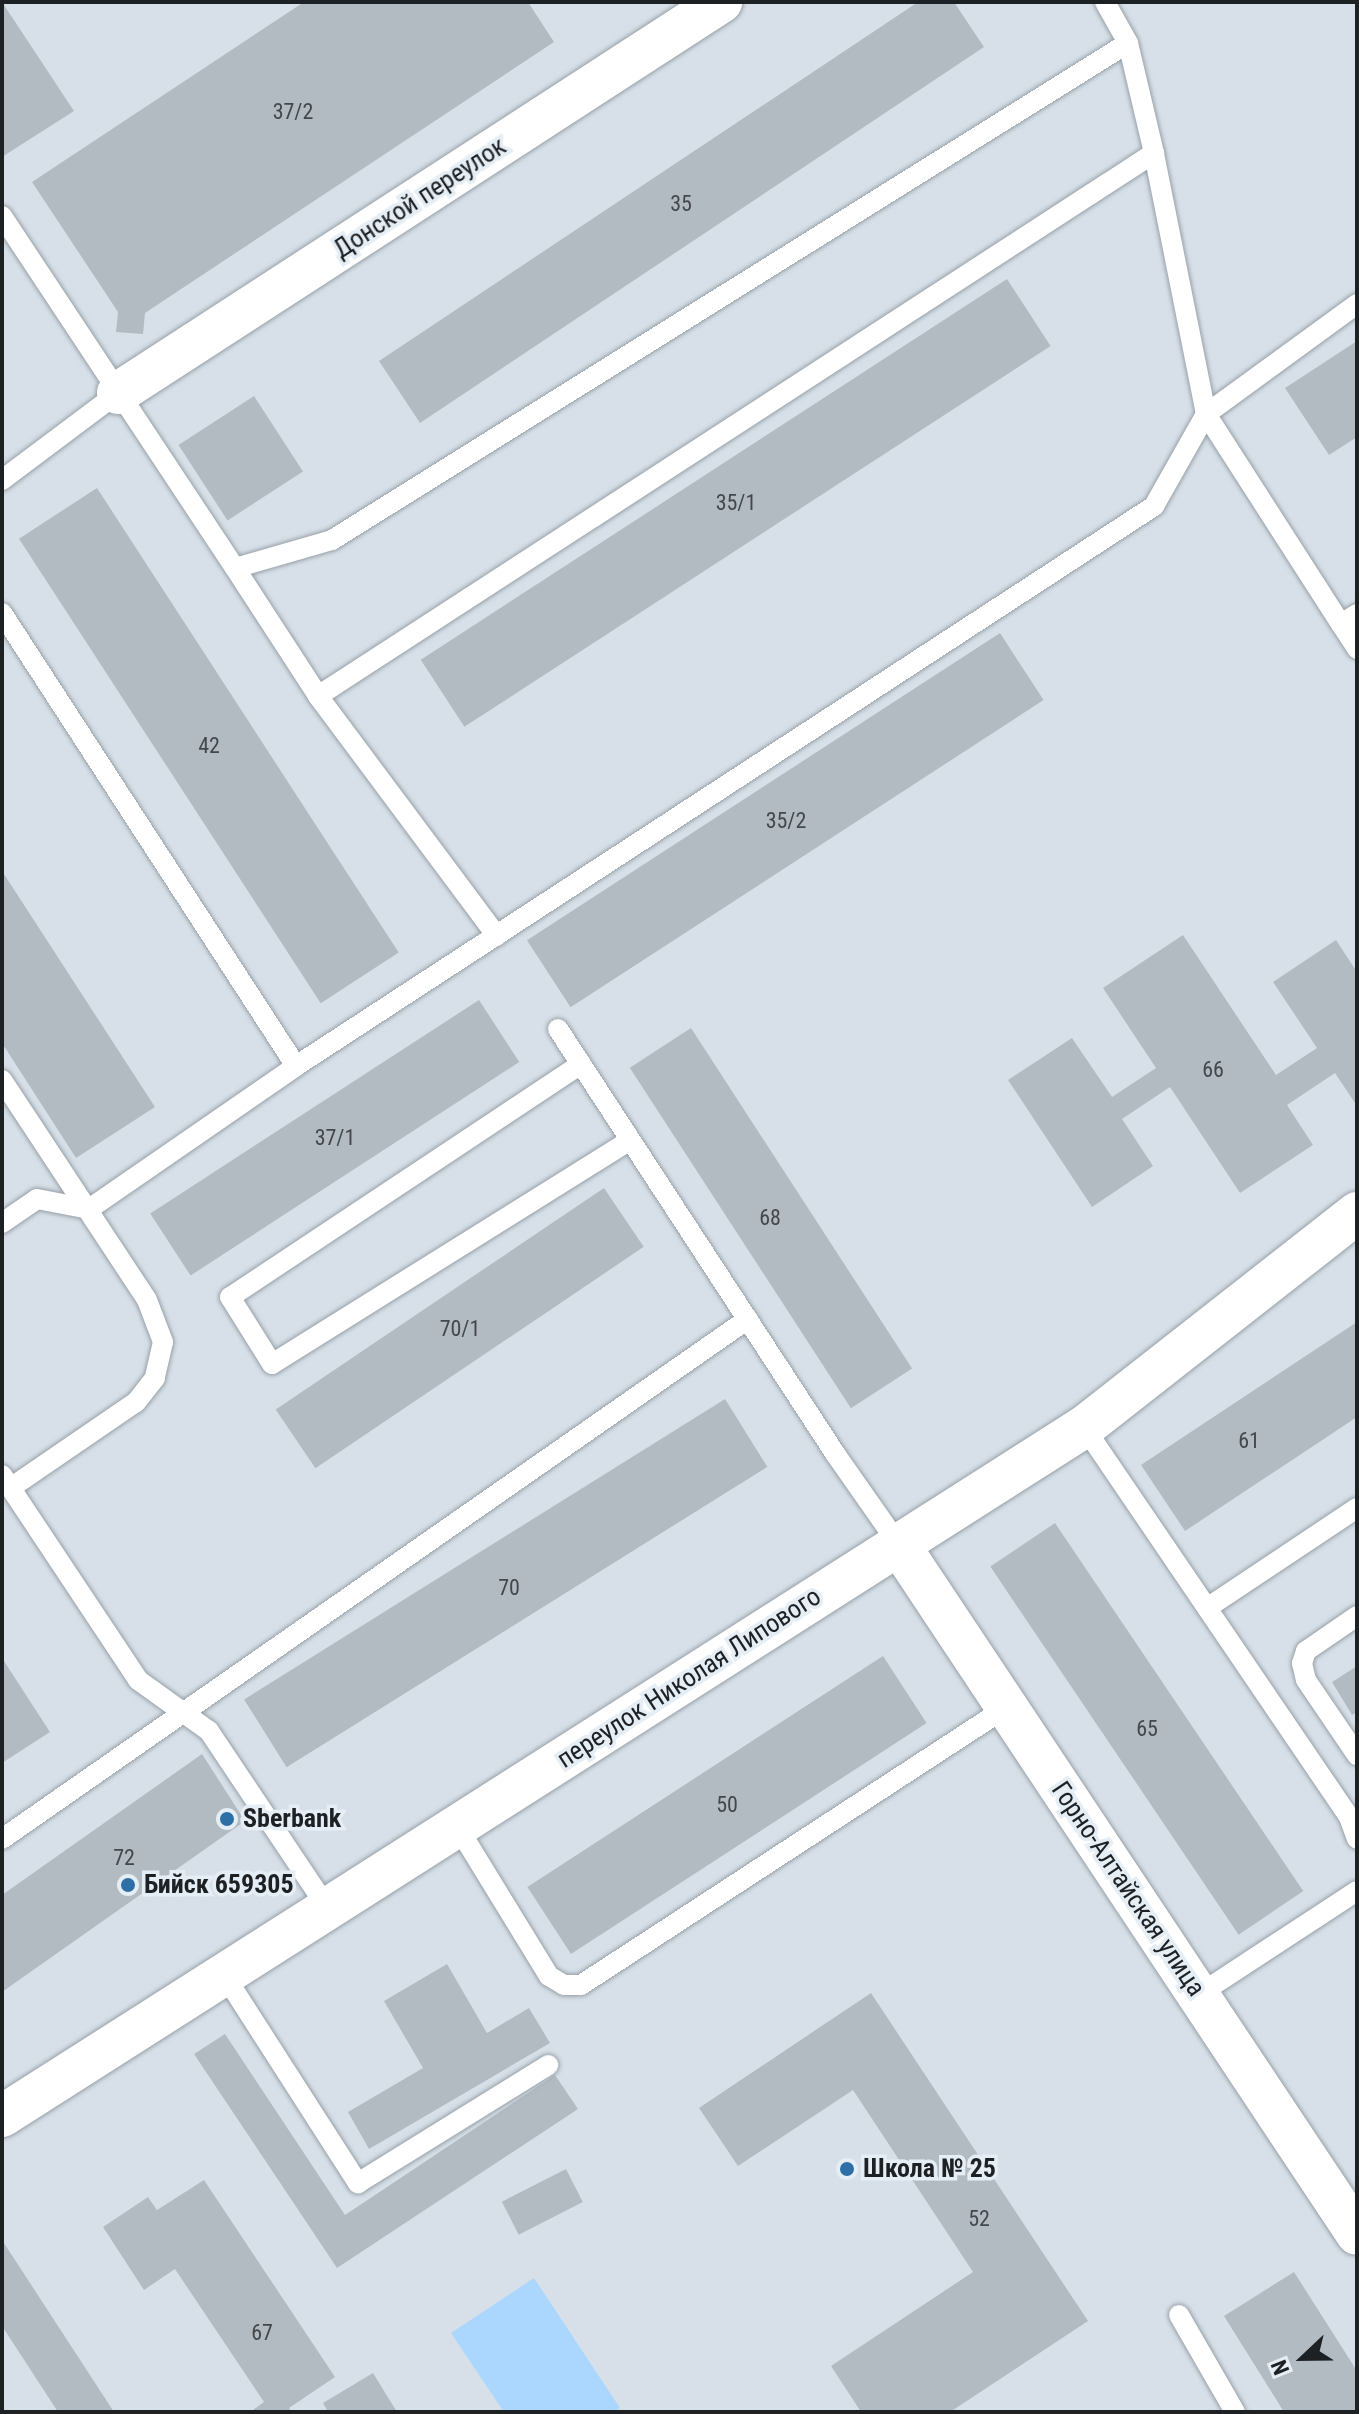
<!DOCTYPE html>
<html>
<head>
<meta charset="utf-8">
<style>
  body { margin:0 }
  #map { position:relative; width:1359px; height:2414px; overflow:hidden; background:#d7e0e8; font-family:"Roboto Condensed",sans-serif }
  div>[style] { position:absolute }
  .green>* { inset:0; background:#abd6fd }
  .building>* { inset:0; background:#b3bbc2; transform-origin:0 0 }
  .roads { filter:drop-shadow(0 0 2px #98a0a8) drop-shadow(0 0 2px #98a0a8) }
  .lane>* { height:20px; margin:-10px; padding:0 10px; transform-origin:10px; border-radius:10px; background:#fff }
  .street>* { height:42px; margin:-21px; padding:0 21px; transform-origin:21px; border-radius:21px; background:#fff }
  .dots>* { width:22px; height:22px; translate:-50% -50%; box-sizing:border-box; border:4px solid #e5edf5; border-radius:50% }
  span { translate:-50% -50%; white-space:nowrap; text-align:center; line-height:1.15; -webkit-text-stroke:7px #e5edf5; paint-order:stroke }
  .number-label { font-size:22px; color:#43484c }
  .number-label span { -webkit-text-stroke-width:0 }
  .street-label { font-size:26px; color:#1e2124 }
  .poi-label { font-size:26px; color:#1e2124; font-weight:700 }
  .left { translate:0 -50%; text-align:left }
  .frame { position:absolute; inset:0; border:4px solid #1e2124; pointer-events:none }
  .north { position:absolute; left:1263px; top:2318px; width:80px; height:80px; -webkit-text-stroke:6px #e5edf5; paint-order:stroke; rotate:248deg; font-size:22px; font-weight:700; line-height:32px; text-align:center; color:#1e2124 }
  .north::after { content:''; display:block; margin:auto; width:28px; height:36px; background:#1e2124; clip-path:polygon(50% 0,100% 100%,50% 72%,0 100%) }
</style>
</head>
<body>
<div id="map">
  <div class="green">
    <div style="clip-path:polygon(534px 2278px,620px 2408px,613px 2412px,504px 2412px,451px 2333px)"></div>
  </div>
  <div class="building">
    <div style="clip-path:polygon(2px 2px,74px 111px,2px 157px)"></div>
    <div style="clip-path:polygon(304px 2px,528px 2px,554px 42px,145px 313px,143px 334px,116px 332px,118px 312px,32px 182px)"></div>
    <div style="clip-path:polygon(918px 2px,954px 2px,984px 47px,420px 423px,379px 361px)"></div>
    <div style="left:1007px;top:279px;width:80px;height:699px;rotate:57deg"></div>
    <div style="clip-path:polygon(1357px 341px,1357px 437px,1329px 455px,1285px 388px)"></div>
    <div style="left:254px;top:396px;width:90px;height:90px;rotate:57deg"></div>
    <div style="left:97px;top:488px;width:554px;height:93px;rotate:57deg"></div>
    <div style="left:1000px;top:633px;width:80px;height:564px;rotate:57deg"></div>
    <div style="clip-path:polygon(2px 871px,155px 1107px,76px 1158px,2px 1043px)"></div>
    <div style="clip-path:polygon(1183px 935px,1276px 1075px,1317px 1048px,1273px 982px,1336px 940px,1357px 972px,1357px 1106px,1335px 1073px,1287px 1105px,1313px 1145px,1240px 1193px,1170px 1087px,1122px 1119px,1153px 1166px,1092px 1207px,1008px 1080px,1072px 1038px,1112px 1097px,1156px 1068px,1103px 988px)"></div>
    <div style="left:479px;top:1000px;width:74px;height:392px;rotate:57deg"></div>
    <div style="left:691px;top:1028px;width:406px;height:73px;rotate:57deg"></div>
    <div style="left:604px;top:1188px;width:71px;height:396px;rotate:56deg"></div>
    <div style="clip-path:polygon(1357px 1322px,1357px 1417px,1185px 1531px,1141px 1465px)"></div>
    <div style="left:725px;top:1399px;width:80px;height:567px;rotate:58deg"></div>
    <div style="left:1055px;top:1523px;width:444px;height:78px;rotate:56deg"></div>
    <div style="left:883px;top:1656px;width:80px;height:424px;rotate:57deg"></div>
    <div style="clip-path:polygon(2px 1658px,50px 1732px,2px 1763px)"></div>
    <div style="clip-path:polygon(1357px 1666px,1357px 1712px,1352px 1715px,1332px 1682px)"></div>
    <div style="clip-path:polygon(202px 1754px,245px 1821px,2px 1992px,2px 1895px)"></div>
    <div style="clip-path:polygon(447px 1964px,487px 2033px,529px 2008px,550px 2043px,369px 2149px,348px 2112px,423px 2068px,384px 2001px)"></div>
    <div style="clip-path:polygon(871px 1993px,1088px 2321px,950px 2412px,861px 2412px,831px 2366px,973px 2272px,853px 2090px,738px 2166px,699px 2108px)"></div>
    <div style="clip-path:polygon(225px 2034px,345px 2215px,555px 2075px,578px 2109px,337px 2268px,194px 2054px)"></div>
    <div style="left:566px;top:2169px;width:37px;height:72px;rotate:63deg"></div>
    <div style="clip-path:polygon(204px 2180px,335px 2377px,289px 2408px,292px 2412px,250px 2412px,264px 2402px,175px 2269px,144px 2290px,103px 2227px,148px 2197px,157px 2210px)"></div>
    <div style="clip-path:polygon(2px 2240px,114px 2412px,58px 2412px,2px 2326px)"></div>
    <div style="clip-path:polygon(1294px 2272px,1357px 2371px,1357px 2412px,1284px 2412px,1224px 2316px)"></div>
    <div style="clip-path:polygon(373px 2373px,397px 2412px,328px 2412px,323px 2403px)"></div>
  </div>
  <div class="roads">
    <div class="lane">
      <div style="left:2px;top:216px;width:422px;rotate:56.5deg"></div>
      <div style="left:235px;top:568px;width:101px;rotate:-16.1deg"></div>
      <div style="left:332px;top:540px;width:938px;rotate:-31.98deg"></div>
      <div style="left:1128px;top:43px;width:47px;rotate:-119.3deg"></div>
      <div style="left:1357px;top:304px;width:187px;rotate:143.9deg"></div>
      <div style="left:1206px;top:414px;width:250px;rotate:57.3deg"></div>
      <div style="left:1341px;top:624px;width:19px;rotate:-32deg"></div>
      <div style="left:2px;top:480px;width:145px;rotate:-36.9deg"></div>
      <div style="left:235px;top:568px;width:153px;rotate:57deg"></div>
      <div style="left:318px;top:696px;width:299px;rotate:53.3deg"></div>
      <div style="left:2px;top:613px;width:540px;rotate:57.02deg"></div>
      <div style="left:1341px;top:624px;width:30px;rotate:57deg"></div>
      <div style="left:318px;top:696px;width:997px;rotate:-33deg"></div>
      <div style="left:558px;top:1029px;width:509px;rotate:56.87deg"></div>
      <div style="left:836px;top:1455px;width:110px;rotate:55deg"></div>
      <div style="left:581px;top:1064px;width:421px;rotate:146.4deg"></div>
      <div style="left:230px;top:1297px;width:79px;rotate:57.9deg"></div>
      <div style="left:272px;top:1364px;width:422px;rotate:-32deg"></div>
      <div style="left:2px;top:1080px;width:263px;rotate:56.6deg"></div>
      <div style="left:147px;top:1300px;width:45px;rotate:69.1deg"></div>
      <div style="left:163px;top:1342px;width:37px;rotate:103deg"></div>
      <div style="left:155px;top:1378px;width:31px;rotate:128deg"></div>
      <div style="left:136px;top:1402px;width:150px;rotate:145.6deg"></div>
      <div style="left:2px;top:1223px;width:42px;rotate:-34.4deg"></div>
      <div style="left:37px;top:1199px;width:53px;rotate:10.9deg"></div>
      <div style="left:89px;top:1209px;width:252px;rotate:-34.6deg"></div>
      <div style="left:296px;top:1066px;width:1025px;rotate:-33.13deg"></div>
      <div style="left:1154px;top:506px;width:106px;rotate:-60.5deg"></div>
      <div style="left:1206px;top:414px;width:266px;rotate:-101.3deg"></div>
      <div style="left:1154px;top:153px;width:113px;rotate:-103.3deg"></div>
      <div style="left:1084px;top:1427px;width:472px;rotate:55.8deg"></div>
      <div style="left:1349px;top:1817px;width:23px;rotate:70deg"></div>
      <div style="left:2px;top:1475px;width:246px;rotate:56.4deg"></div>
      <div style="left:138px;top:1680px;width:87px;rotate:35.7deg"></div>
      <div style="left:209px;top:1731px;width:212px;rotate:56.2deg"></div>
      <div style="left:1207px;top:1608px;width:180px;rotate:-33.7deg"></div>
      <div style="left:1357px;top:1616px;width:62px;rotate:145.5deg"></div>
      <div style="left:1306px;top:1651px;width:13px;rotate:108deg"></div>
      <div style="left:1302px;top:1663px;width:17px;rotate:77deg"></div>
      <div style="left:1306px;top:1680px;width:91px;rotate:55.8deg"></div>
      <div style="left:457px;top:1826px;width:176px;rotate:58.5deg"></div>
      <div style="left:549px;top:1976px;width:17px;rotate:31deg"></div>
      <div style="left:564px;top:1985px;width:17px"></div>
      <div style="left:581px;top:1985px;width:509px;rotate:-33.13deg"></div>
      <div style="left:2px;top:1839px;width:909px;rotate:-34.88deg"></div>
      <div style="left:223px;top:1973px;width:250px;rotate:57.3deg"></div>
      <div style="left:358px;top:2183px;width:224px;rotate:-31.8deg"></div>
      <div style="left:1198px;top:1995px;width:190px;rotate:-33.2deg"></div>
      <div style="left:1179px;top:2315px;width:112px;rotate:60deg"></div>
    </div>
    <div class="street">
      <div style="left:118px;top:393px;width:719px;rotate:-32.96deg"></div>
      <div style="left:899px;top:1545px;width:827px;rotate:56.39deg"></div>
      <div style="left:2px;top:2116px;width:1283px;rotate:-32.49deg"></div>
      <div style="left:1084px;top:1427px;width:347px;rotate:-38.1deg"></div>
    </div>
  </div>
  <div class="dots">
    <div style="left:227px;top:1819px;background:#2e70a6"></div>
    <div style="left:128px;top:1885px;background:#2e70a6"></div>
    <div style="left:847px;top:2169px;background:#2e70a6"></div>
  </div>
  <div class="number-label">
    <span style="left:293px;top:112px">37/2</span>
    <span style="left:681px;top:204px">35</span>
    <span style="left:736px;top:503px">35/1</span>
    <span style="left:209px;top:746px">42</span>
    <span style="left:786px;top:821px">35/2</span>
    <span style="left:1213px;top:1070px">66</span>
    <span style="left:335px;top:1138px">37/1</span>
    <span style="left:770px;top:1218px">68</span>
    <span style="left:460px;top:1329px">70/1</span>
    <span style="left:1249px;top:1441px">61</span>
    <span style="left:509px;top:1588px">70</span>
    <span style="left:1147px;top:1729px">65</span>
    <span style="left:727px;top:1805px">50</span>
    <span style="left:124px;top:1858px">72</span>
    <span style="left:979px;top:2219px">52</span>
    <span style="left:262px;top:2333px">67</span>
  </div>
  <div class="street-label">
    <span style="left:420px;top:198px;rotate:-33deg">Донской переулок</span>
    <span style="left:689px;top:1678px;rotate:-33deg">переулок Николая Липового</span>
    <span style="left:1128px;top:1889px;rotate:56deg">Горно-Алтайская улица</span>
  </div>
  <div class="poi-label">
    <span class="left" style="left:243px;top:1819px">Sberbank</span>
    <span class="left" style="left:144px;top:1885px">Бийск 659305</span>
    <span class="left" style="left:863px;top:2169px">Школа № 25</span>
  </div>
  <div class="frame"></div>
  <div class="north">N</div>
</div>
</body>
</html>
